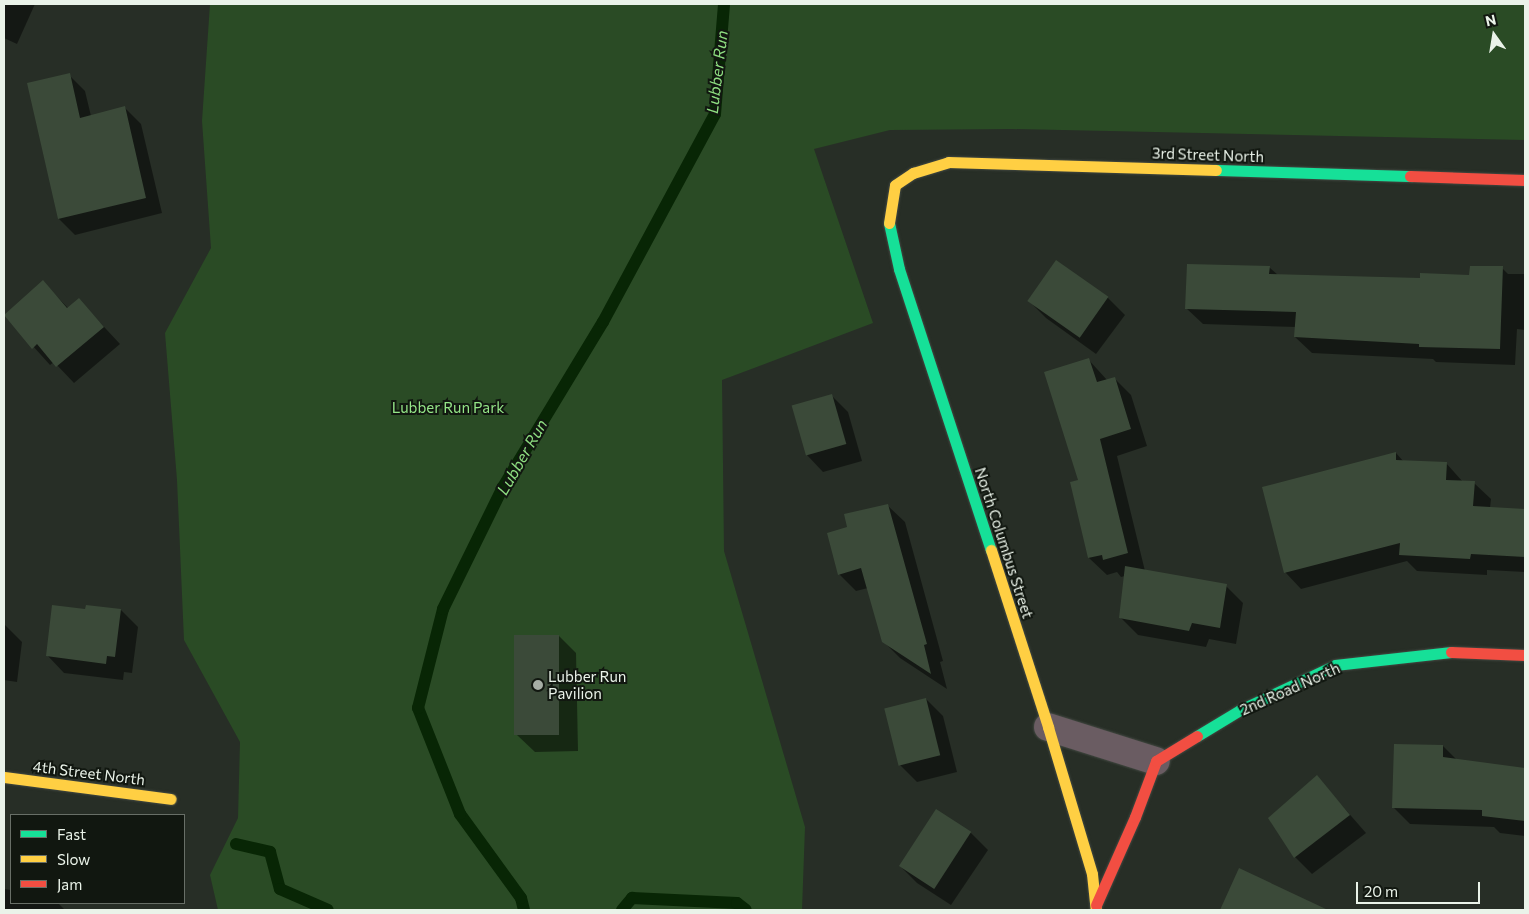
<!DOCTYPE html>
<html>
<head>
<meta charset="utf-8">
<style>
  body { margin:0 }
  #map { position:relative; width:1529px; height:914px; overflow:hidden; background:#272e26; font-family:Commissioner,sans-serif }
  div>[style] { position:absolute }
  .green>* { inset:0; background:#2a4b25 }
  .shadow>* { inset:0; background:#0007 }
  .stream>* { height:12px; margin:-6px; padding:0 6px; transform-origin:6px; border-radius:6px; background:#082605 }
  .building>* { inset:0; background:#3b4a39; transform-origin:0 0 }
  .roads { filter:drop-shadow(0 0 1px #434942) drop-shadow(0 0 1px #434942) }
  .street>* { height:28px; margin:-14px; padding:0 14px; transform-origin:14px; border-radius:14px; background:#6a5c62 }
  .fast>* { height:11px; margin:-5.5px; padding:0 5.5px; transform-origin:5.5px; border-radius:5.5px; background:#16e098 }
  .slow>* { height:11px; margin:-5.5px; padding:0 5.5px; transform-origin:5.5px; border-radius:5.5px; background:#ffcf43 }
  .jam>* { height:11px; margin:-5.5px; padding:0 5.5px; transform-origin:5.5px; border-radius:5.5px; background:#f24e42 }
  .dots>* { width:14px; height:14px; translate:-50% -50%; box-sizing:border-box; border:2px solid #111710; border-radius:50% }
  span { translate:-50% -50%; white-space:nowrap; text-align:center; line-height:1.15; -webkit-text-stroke:4px #111710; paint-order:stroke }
  .street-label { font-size:15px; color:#eaf3e9 }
  .park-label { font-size:15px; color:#95e688 }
  .poi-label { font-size:15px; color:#eaf3e9 }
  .left { translate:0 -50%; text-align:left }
  .water-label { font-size:16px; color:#8ede81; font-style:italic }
  .frame { position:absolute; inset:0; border:5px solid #eaf3e9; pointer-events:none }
  .legend { position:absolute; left:10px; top:814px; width:175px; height:90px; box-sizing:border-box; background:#111710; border:1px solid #686f67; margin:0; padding:6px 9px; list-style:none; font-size:15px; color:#eaf3e9 }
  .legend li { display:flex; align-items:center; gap:10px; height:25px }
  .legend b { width:25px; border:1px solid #686f67 }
  .north { position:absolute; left:1469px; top:10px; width:50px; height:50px; -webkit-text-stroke:4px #111710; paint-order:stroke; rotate:347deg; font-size:14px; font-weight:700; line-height:20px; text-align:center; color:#eaf3e9 }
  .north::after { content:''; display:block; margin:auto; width:18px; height:22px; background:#eaf3e9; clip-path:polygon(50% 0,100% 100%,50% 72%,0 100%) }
  .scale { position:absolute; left:1356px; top:882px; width:124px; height:22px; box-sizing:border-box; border:2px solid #eaf3e9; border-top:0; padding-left:6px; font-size:15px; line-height:18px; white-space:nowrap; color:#eaf3e9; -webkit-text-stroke:4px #111710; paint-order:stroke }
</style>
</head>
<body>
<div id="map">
  <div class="green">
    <div style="clip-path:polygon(210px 4px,1525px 4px,1525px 140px,1011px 129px,890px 130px,814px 149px,873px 323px,722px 380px,724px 551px,805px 827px,802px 910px,218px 910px,210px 875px,238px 818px,240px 742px,184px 640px,177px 480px,165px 333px,211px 248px,202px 121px)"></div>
  </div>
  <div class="shadow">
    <div style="clip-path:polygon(4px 4px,35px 4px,17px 44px,4px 38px)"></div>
    <div style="clip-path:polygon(69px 75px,85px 91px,91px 116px,125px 108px,141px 124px,162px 213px,75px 235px,59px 219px)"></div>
    <div style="clip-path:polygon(1057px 262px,1108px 298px,1125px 315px,1096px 354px,1046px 318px,1029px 301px)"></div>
    <div style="clip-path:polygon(1269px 267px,1278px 275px,1422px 279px,1471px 276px,1502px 268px,1508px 274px,1525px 274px,1525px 330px,1517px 329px,1515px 365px,1436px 362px,1433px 359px,1312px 353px,1295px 337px,1296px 327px,1203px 324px,1186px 308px)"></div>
    <div style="clip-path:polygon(43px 282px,68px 308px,79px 300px,120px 344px,74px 383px,54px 362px,50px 365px,5px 315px)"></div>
    <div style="clip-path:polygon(1088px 359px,1107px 380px,1114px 378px,1131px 395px,1147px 446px,1117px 456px,1145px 571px,1226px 586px,1243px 603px,1236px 644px,1209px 639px,1206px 647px,1138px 635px,1120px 617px,1125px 576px,1121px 577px,1117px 572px,1107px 575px,1089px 558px,1071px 482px,1080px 481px)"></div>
    <div style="clip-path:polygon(831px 395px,848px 412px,862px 461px,823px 472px,806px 454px)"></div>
    <div style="clip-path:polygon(1396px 453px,1404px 462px,1446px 463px,1463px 482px,1474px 483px,1491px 499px,1490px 508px,1525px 510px,1525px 572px,1487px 570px,1487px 575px,1417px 571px,1407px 561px,1301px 589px,1285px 572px)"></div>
    <div style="clip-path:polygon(887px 505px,905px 522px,943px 661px,940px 662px,947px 689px,900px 658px,883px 641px,868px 588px,856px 591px,839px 574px,848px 528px)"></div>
    <div style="clip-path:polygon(87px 606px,121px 610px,138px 627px,132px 673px,124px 672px,123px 680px,64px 673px,47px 655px,86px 611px)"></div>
    <div style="clip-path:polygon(4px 624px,22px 642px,17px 682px,4px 680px)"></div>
    <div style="clip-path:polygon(559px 636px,576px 653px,578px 751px,535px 752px,517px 735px)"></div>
    <div style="clip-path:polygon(926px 699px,943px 716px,957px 772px,917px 782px,900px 765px)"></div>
    <div style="clip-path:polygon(1443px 746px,1457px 760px,1525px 769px,1525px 836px,1500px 833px,1494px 827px,1410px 824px,1393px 807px)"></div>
    <div style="clip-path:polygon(1317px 777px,1366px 833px,1312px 874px,1295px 857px)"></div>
    <div style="clip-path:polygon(937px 811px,971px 833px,988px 850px,951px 905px,917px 883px,900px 866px)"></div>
    <div style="clip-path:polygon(1240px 870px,1304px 909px,1303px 910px,1221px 910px)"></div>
    <div style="clip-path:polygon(4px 889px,11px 890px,11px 903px,58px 903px,65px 910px,4px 910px)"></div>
  </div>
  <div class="stream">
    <div style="left:236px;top:844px;width:35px;rotate:13deg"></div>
    <div style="left:270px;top:852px;width:38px;rotate:75deg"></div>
    <div style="left:280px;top:889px;width:52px;rotate:23.6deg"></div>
    <div style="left:524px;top:910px;width:12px;rotate:-104deg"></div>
    <div style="left:521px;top:898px;width:104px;rotate:-126deg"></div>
    <div style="left:460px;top:814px;width:114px;rotate:-111.6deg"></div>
    <div style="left:418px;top:708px;width:102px;rotate:-75.8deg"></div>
    <div style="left:443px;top:609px;width:136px;rotate:-63.8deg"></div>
    <div style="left:503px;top:487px;width:193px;rotate:-58.8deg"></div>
    <div style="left:603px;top:322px;width:236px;rotate:-61.7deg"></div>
    <div style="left:715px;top:114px;width:110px;rotate:-85.3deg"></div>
    <div style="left:622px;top:910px;width:16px;rotate:-50deg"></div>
    <div style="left:632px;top:898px;width:105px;rotate:2.7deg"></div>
    <div style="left:737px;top:903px;width:11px;rotate:38deg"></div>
  </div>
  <div class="building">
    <div style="clip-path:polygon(70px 73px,80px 118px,125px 106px,146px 198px,58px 219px,27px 83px)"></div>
    <div style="left:1056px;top:260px;width:64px;height:50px;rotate:35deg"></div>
    <div style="clip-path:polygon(1187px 264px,1270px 266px,1269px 274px,1420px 278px,1420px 273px,1469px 275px,1470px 266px,1503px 266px,1500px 349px,1419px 347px,1419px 344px,1294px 337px,1296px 312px,1185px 309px)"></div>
    <div style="clip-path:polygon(43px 280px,67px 308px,79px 298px,104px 327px,56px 367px,37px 344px,32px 349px,4px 315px)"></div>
    <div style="clip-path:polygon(1089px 358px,1097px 382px,1115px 377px,1131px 429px,1100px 439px,1128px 553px,1103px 560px,1102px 555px,1088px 558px,1070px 482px,1078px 480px,1044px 372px)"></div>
    <div style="left:832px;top:394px;width:52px;height:42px;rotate:74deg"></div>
    <div style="clip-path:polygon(1396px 452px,1396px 460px,1447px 462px,1446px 480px,1475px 481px,1473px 506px,1525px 509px,1525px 557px,1471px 554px,1470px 559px,1399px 555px,1400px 543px,1284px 573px,1262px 487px)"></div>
    <div style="clip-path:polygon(888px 504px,927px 644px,924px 645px,931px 674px,882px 642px,861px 568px,838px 575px,827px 533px,847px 527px,844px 514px)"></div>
    <div style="clip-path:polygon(1125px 566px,1227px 584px,1220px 628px,1192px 623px,1189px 631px,1119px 618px)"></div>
    <div style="clip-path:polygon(52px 605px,85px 609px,86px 605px,121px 609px,115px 657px,107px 656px,106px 664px,46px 656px)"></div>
    <div style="left:514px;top:635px;width:45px;height:100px"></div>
    <div style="left:926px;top:698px;width:59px;height:43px;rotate:76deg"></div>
    <div style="clip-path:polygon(1394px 744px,1443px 745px,1443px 757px,1525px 768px,1525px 821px,1482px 816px,1482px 810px,1392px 808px)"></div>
    <div style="clip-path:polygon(1317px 775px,1350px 815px,1294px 858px,1268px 818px)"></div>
    <div style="left:936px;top:809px;width:42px;height:68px;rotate:33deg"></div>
    <div style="clip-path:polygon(1239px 868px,1328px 910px,1220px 910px)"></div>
  </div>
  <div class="roads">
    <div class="street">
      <div style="left:1048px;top:727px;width:113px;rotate:17.5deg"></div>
    </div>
    <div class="fast">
      <div style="left:1216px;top:170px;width:194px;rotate:1.8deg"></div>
      <div style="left:889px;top:223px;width:47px;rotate:77.7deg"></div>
      <div style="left:899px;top:269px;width:296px;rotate:71.9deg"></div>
      <div style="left:1197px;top:736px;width:50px;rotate:-31.2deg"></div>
      <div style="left:1240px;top:710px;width:105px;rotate:-25.3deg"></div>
      <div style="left:1335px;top:665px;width:117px;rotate:-6.4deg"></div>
    </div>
    <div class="slow">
      <div style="left:889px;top:223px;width:38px;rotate:-81deg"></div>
      <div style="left:895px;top:185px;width:22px;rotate:-34deg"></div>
      <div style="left:913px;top:173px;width:37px;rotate:-17deg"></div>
      <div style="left:948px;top:162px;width:268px;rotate:1.7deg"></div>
      <div style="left:991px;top:550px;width:186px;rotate:72.1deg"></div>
      <div style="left:1048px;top:727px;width:153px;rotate:73.3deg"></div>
      <div style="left:1092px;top:874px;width:36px;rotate:84deg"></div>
      <div style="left:4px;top:777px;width:168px;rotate:7.5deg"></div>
    </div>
    <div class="jam">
      <div style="left:1410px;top:176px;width:115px;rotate:2deg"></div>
      <div style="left:1451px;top:652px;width:74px;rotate:2.3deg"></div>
      <div style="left:1096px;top:905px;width:96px;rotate:-66.1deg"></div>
      <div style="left:1135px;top:817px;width:60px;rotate:-69.4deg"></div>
      <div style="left:1156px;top:761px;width:48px;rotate:-31.4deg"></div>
    </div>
  </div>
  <div class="dots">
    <div style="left:538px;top:685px;background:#a6aea5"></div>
  </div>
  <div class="street-label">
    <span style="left:1208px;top:155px;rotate:2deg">3rd Street North</span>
    <span style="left:1004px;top:543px;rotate:72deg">North Columbus Street</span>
    <span style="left:1290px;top:689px;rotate:-24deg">2nd Road North</span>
    <span style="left:89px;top:773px;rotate:7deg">4th Street North</span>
  </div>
  <div class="park-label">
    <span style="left:448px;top:408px">Lubber Run Park</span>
  </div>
  <div class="poi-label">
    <span class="left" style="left:548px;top:685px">Lubber Run<br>Pavilion</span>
  </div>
  <div class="water-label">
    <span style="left:717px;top:72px;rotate:-83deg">Lubber Run</span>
    <span style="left:522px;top:457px;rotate:-60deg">Lubber Run</span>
  </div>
  <div class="frame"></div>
  <ul class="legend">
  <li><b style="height:6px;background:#16e098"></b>Fast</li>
  <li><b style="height:6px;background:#ffcf43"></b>Slow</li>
  <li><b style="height:6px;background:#f24e42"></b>Jam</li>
  </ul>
  <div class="north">N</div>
  <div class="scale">20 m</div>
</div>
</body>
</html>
